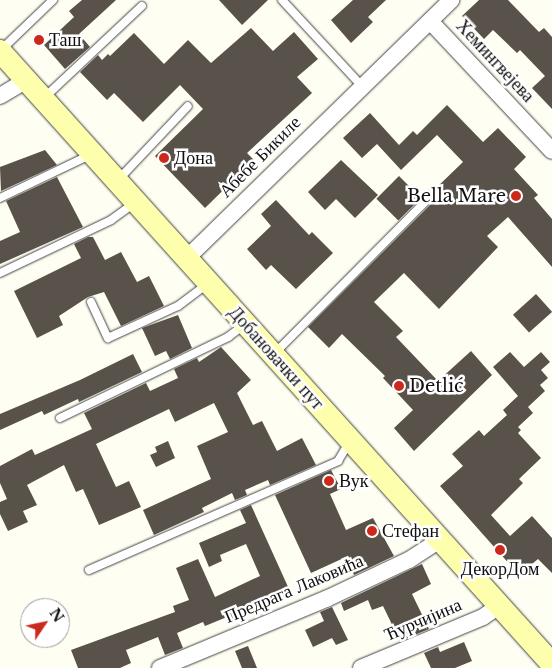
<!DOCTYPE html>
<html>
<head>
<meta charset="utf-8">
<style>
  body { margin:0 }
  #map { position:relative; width:552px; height:668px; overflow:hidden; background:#fffef2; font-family:"Libre Baskerville",serif }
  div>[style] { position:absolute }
  .building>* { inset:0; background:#59524b; transform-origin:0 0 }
  .roads { filter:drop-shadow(0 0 1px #434343) drop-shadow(0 0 1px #434343) }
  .lane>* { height:8px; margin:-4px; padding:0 4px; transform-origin:4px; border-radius:4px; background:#fff }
  .street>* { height:16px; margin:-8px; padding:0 8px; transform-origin:8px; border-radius:8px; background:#fff }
  .secondary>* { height:22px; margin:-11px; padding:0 11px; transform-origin:11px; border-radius:11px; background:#feffad }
  .dots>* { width:14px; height:14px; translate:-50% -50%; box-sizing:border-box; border:2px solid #fff; border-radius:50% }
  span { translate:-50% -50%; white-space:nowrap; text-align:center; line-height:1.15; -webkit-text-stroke:5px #fff; paint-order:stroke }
  .poi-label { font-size:18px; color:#101010 }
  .left { translate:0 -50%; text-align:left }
  .right { translate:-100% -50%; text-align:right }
  .street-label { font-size:18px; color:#101010 }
  .north { position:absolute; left:20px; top:598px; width:50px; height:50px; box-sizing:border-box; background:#fff; border:1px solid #9f9f9f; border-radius:50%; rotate:56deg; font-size:14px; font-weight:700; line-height:20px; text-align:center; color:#101010 }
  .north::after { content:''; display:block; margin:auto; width:18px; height:22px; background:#cc291c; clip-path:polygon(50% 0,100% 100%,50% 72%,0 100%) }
</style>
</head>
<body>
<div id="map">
  <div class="building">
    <div style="clip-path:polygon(82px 0,116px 0,79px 34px,90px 47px,65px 69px,44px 45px,74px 17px,69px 11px)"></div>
    <div style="clip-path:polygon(219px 0,268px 0,242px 25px)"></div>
    <div style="clip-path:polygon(353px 0,386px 0,368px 17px,373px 22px,351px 43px,331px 20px)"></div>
    <div style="clip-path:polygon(479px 0,508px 0,539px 32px,544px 28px,552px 37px,552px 109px,532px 88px,545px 76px,520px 50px,517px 53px,493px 30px,484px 39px,462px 16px)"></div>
    <div style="clip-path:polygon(251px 28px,273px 51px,294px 32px,318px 59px,297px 77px,312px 93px,247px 153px,254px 160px,205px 208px,155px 156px,203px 109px,180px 85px,143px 122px,114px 93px,107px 100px,80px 72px,98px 55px,102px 60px,108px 54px,110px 56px,134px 33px,164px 64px,188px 40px,211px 63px)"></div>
    <div style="clip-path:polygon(447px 105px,483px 142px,498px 128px,526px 157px,514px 169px,538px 195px,534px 198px,552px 219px,552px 267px,508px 217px,487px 236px,498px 247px,439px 309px,404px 273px,374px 302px,403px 331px,396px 337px,438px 381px,471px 351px,492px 375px,414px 451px,394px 428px,413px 410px,383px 378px,385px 376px,342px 334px,329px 348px,308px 327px,437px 198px,435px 189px,463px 162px,437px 135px,401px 170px,377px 144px,362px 158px,343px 138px,370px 113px,399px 145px,413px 131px,417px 135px)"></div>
    <div style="clip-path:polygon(45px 150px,57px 165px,1px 191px,0 167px)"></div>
    <div style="clip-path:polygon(341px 160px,378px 195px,355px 218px,336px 199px,325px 210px,308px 192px)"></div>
    <div style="left:399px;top:176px;width:31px;height:32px;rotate:45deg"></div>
    <div style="clip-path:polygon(57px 177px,83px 227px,0 264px,0 241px,20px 232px,6px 201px)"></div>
    <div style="clip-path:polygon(276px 200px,309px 235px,312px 232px,333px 253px,296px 289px,271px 265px,266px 270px,247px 249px,271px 226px,261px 214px)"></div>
    <div style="clip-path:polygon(88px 237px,93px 237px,105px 260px,121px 252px,137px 282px,149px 276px,164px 306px,121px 326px,104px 292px,88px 297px,59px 316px,63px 325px,37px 338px,14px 291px,81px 258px,74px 244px)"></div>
    <div style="left:536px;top:294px;width:24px;height:31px;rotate:48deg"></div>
    <div style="clip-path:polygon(178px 315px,192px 348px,170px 359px,166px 351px,155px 356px,142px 328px)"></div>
    <div style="clip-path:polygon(221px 347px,251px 380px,237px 393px,253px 425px,262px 421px,277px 451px,302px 438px,316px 465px,270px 485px,268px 480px,245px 490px,247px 495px,235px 500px,232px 493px,202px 508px,204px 512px,154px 535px,143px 510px,211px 479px,197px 446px,228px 432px,214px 403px,175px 422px,169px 409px,96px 444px,116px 487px,129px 481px,141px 507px,99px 525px,83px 489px,76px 492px,64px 465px,27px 485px,37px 505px,23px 511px,28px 522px,8px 531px,0 514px,0 502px,7px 499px,0 483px,0 466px,32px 449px,35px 455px,92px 429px,84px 413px,146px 383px,150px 391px,178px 378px,174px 369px,197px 358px,199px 362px)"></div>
    <div style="clip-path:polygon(510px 352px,524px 367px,541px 352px,550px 362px,541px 370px,548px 378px,540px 385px,545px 391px,528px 407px,533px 413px,518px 427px,521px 430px,518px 433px,541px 458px,519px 479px,523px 483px,491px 515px,510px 536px,532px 516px,552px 538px,552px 573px,538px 559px,519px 575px,440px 486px,463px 466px,452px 454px,479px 430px,484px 436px,507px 415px,503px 410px,518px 396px,493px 367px)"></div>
    <div style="clip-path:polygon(133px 354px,142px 372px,79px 402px,78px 399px,44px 415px,42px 411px,0 430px,0 414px,80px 380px)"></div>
    <div style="clip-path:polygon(168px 441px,175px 458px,156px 467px,150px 455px,157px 452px,155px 447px)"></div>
    <div style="clip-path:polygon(331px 470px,341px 489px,330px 494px,346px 530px,373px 518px,394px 556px,354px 575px,346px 557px,311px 573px,275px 495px)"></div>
    <div style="clip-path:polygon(251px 505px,289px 589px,229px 621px,227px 617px,205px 626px,203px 622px,177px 633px,183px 648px,165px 655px,158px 637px,126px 650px,131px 663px,120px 668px,78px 668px,71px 650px,175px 612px,173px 606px,189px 600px,176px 568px,198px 559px,215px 597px,260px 576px,246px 544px,220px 555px,222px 561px,209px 567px,199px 543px,246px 523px,240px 510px)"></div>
    <div style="clip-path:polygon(422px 564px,431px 584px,412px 594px,429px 629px,400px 641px,383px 606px,372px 610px,368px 600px,344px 611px,341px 603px)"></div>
    <div style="clip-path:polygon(332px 607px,348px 640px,336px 645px,332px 638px,313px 647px,305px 630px,324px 621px,320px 612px)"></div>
    <div style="clip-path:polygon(464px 642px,472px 661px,455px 668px,431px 668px,424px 653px,438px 647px,440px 652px)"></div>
    <div style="clip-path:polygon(248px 646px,257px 668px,242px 668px,235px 651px)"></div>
  </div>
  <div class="roads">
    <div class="lane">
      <div style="left:282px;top:0;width:116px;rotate:47.1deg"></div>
      <div style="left:2px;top:49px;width:71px;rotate:-43.9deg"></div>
      <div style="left:45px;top:97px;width:133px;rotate:-43.2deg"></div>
      <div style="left:119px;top:179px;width:100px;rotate:-46.6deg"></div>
      <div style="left:0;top:198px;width:100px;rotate:-25.5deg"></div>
      <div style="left:0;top:273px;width:123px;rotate:-25.5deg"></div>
      <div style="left:111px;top:220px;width:29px;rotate:-36deg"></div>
      <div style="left:91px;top:302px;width:40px;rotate:65deg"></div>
      <div style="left:108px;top:338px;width:77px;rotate:-24.6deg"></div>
      <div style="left:178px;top:306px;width:36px;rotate:-37deg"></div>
      <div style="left:274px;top:354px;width:226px;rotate:-45.2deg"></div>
      <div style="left:60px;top:418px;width:187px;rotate:-25.7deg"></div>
      <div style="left:228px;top:337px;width:20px;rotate:-37deg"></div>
      <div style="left:89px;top:570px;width:272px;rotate:-23.6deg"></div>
      <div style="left:338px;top:461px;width:21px;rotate:-59deg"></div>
    </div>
    <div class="street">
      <div style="left:430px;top:21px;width:178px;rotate:46.8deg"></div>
      <div style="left:0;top:96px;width:31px;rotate:-31deg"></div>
      <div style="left:188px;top:257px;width:368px;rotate:-44.3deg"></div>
      <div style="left:160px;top:668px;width:180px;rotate:-22.6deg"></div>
      <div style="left:326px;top:599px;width:92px;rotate:-25.2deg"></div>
      <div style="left:409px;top:560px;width:37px;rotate:-33deg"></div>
      <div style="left:361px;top:668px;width:132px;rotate:-22.7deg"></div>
      <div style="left:483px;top:617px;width:19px;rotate:-35deg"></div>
    </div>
    <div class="secondary">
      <div style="left:0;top:51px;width:825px;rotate:48deg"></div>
    </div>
  </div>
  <div class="dots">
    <div style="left:39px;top:40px;background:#cc291c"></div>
    <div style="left:164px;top:158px;background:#cc291c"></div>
    <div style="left:516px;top:196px;background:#cc291c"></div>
    <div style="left:399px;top:386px;background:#cc291c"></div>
    <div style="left:329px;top:481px;background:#cc291c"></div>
    <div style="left:372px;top:531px;background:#cc291c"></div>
    <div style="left:500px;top:550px;background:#cc291c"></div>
  </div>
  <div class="poi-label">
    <span class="left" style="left:49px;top:40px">Таш</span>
    <span class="left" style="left:174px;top:158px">Дона</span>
    <span class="right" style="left:506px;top:196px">Bella Mare</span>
    <span class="left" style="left:409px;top:386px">Detlić</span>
    <span class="left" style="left:339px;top:481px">Вук</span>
    <span class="left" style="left:382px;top:531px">Стефан</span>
    <span style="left:500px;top:569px">ДекорДом</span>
  </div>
  <div class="street-label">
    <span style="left:495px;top:61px;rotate:47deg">Хемингвејева</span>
    <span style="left:260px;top:157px;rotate:-45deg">Абебе Бикиле</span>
    <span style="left:276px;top:358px;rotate:48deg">Добановачки пут</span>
    <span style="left:294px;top:589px;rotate:-23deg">Предрага Лаковића</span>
    <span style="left:423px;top:620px;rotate:-23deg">Ћурчијина</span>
  </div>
  <div class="north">N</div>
</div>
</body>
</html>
